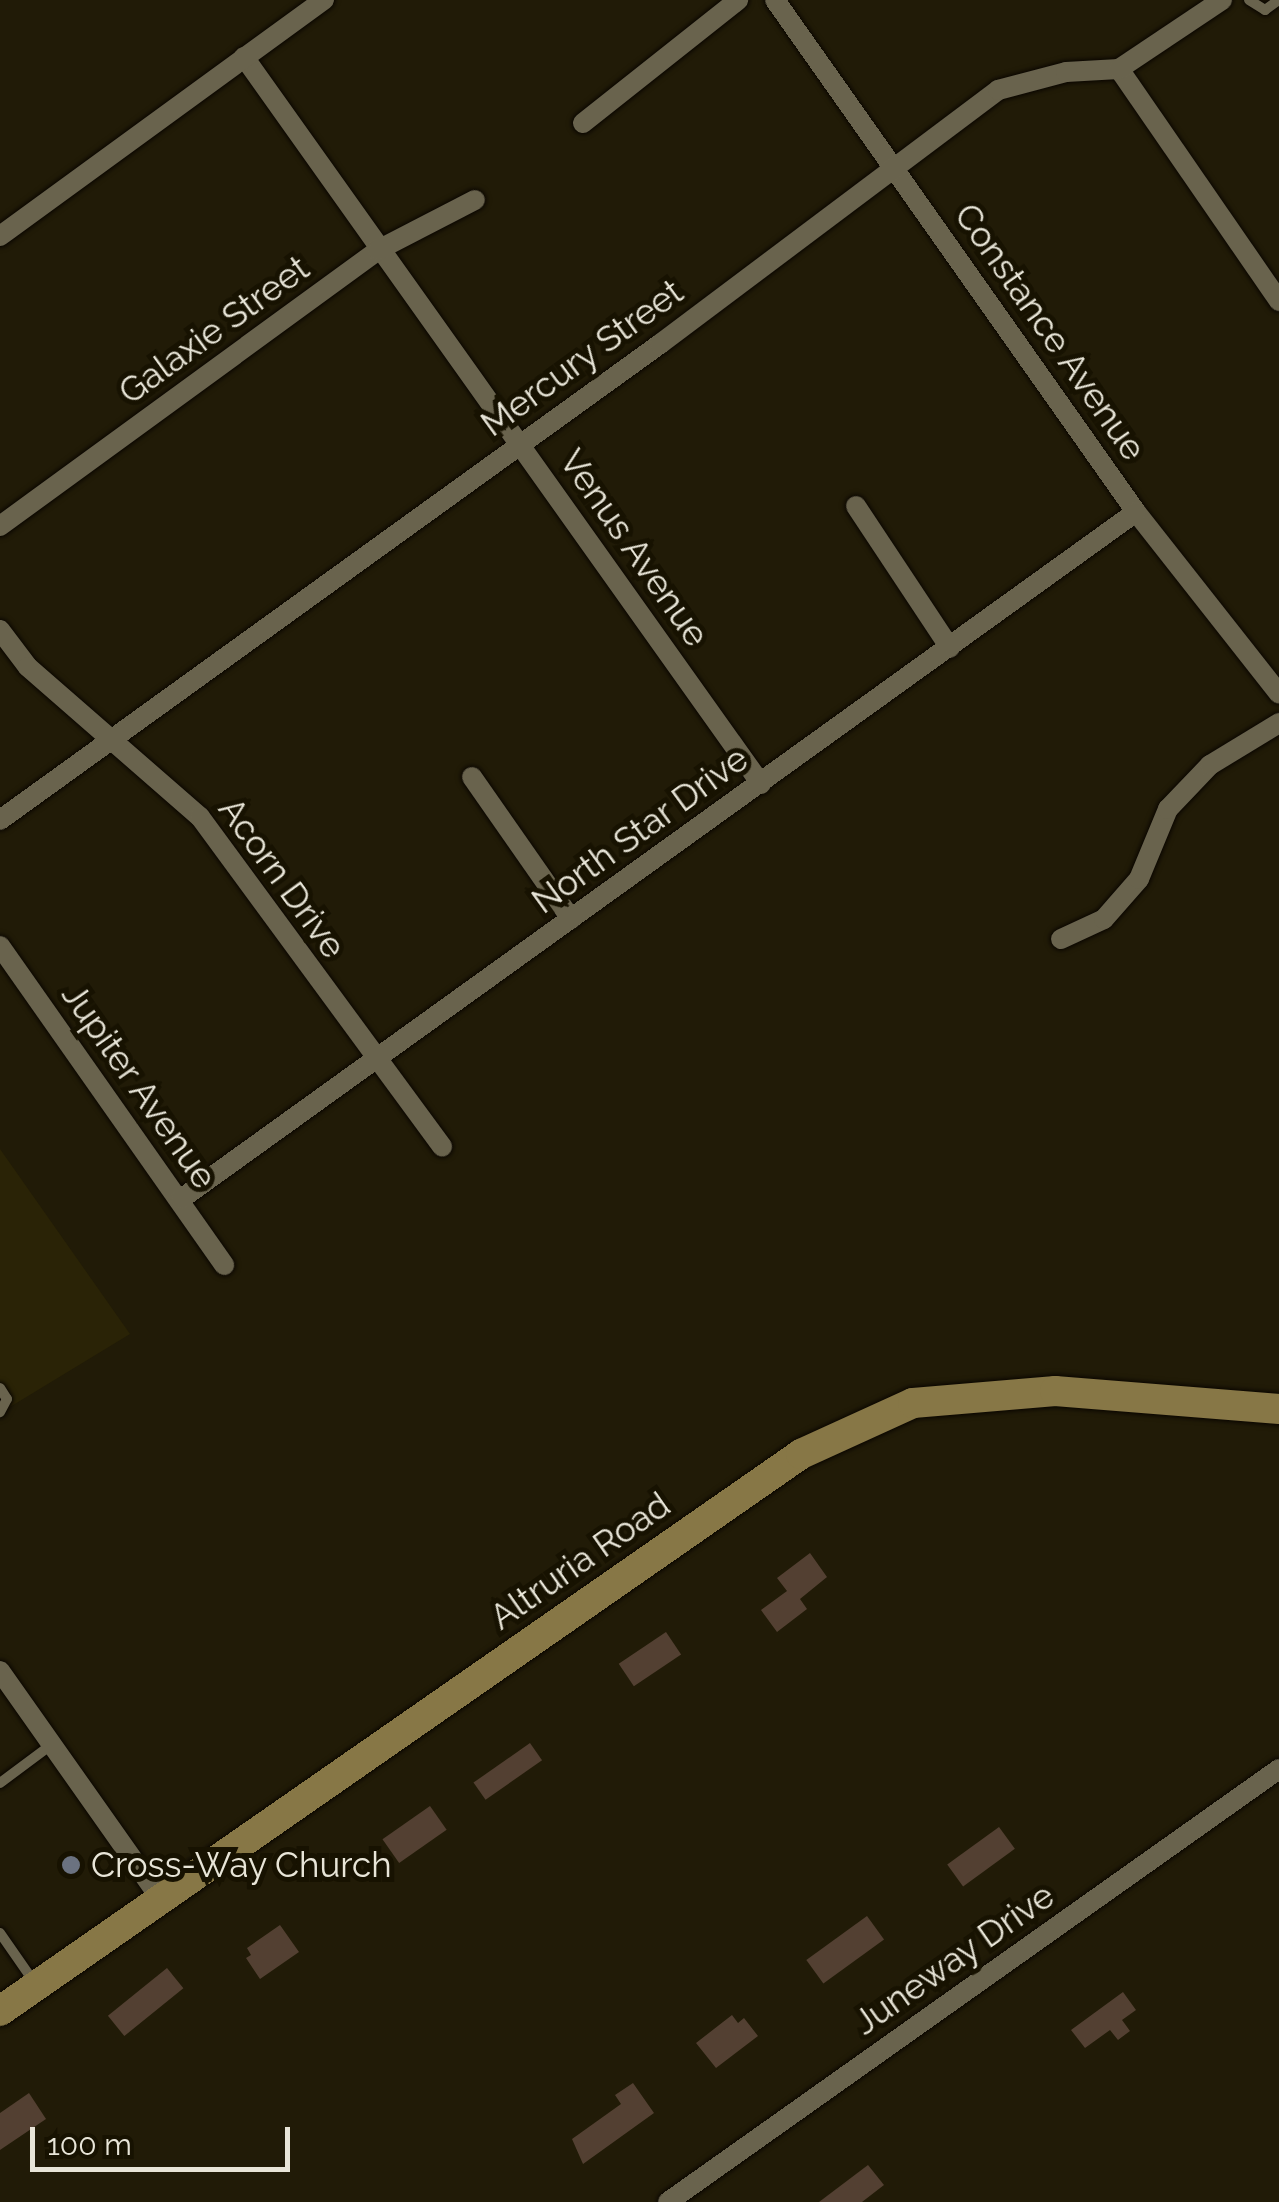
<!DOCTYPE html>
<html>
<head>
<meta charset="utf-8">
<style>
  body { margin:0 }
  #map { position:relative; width:1279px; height:2202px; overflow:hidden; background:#211b07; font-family:Raleway,sans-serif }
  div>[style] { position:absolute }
  .built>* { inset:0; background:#2a2306 }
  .building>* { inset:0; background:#534032; transform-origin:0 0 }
  .roads { filter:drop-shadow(0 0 2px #0a0600) drop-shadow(0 0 2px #0a0600) }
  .lane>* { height:10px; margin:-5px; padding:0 5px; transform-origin:5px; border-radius:5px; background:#69634d }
  .street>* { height:20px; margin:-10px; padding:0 10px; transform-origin:10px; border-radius:10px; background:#69634d }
  .secondary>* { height:30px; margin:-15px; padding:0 15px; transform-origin:15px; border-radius:15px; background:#877746 }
  .dots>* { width:28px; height:28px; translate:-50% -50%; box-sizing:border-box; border:5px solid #171201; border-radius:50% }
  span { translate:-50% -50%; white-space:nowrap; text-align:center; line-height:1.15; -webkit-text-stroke:10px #171201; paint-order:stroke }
  .street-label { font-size:35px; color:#e8e5d8 }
  .poi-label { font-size:35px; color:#e8e5d8 }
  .left { translate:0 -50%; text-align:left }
  .scale { position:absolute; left:30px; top:2127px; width:260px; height:45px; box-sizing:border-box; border:5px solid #e8e5d8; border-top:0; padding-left:12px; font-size:30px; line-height:35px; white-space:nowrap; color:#e8e5d8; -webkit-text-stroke:8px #171201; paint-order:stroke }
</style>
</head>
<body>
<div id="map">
  <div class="built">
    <div style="clip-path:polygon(0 1149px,130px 1334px,0 1413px)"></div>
  </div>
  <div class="building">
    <div style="clip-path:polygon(810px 1553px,827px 1577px,800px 1599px,807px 1609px,777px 1632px,761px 1610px,787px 1591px,777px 1578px)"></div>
    <div style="left:666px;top:1632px;width:27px;height:57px;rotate:56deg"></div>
    <div style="left:530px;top:1743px;width:21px;height:69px;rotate:55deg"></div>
    <div style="left:430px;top:1806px;width:29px;height:58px;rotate:55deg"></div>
    <div style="left:999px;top:1827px;width:27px;height:64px;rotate:54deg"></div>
    <div style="left:867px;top:1916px;width:29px;height:75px;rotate:54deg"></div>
    <div style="clip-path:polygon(280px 1925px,299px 1952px,260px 1979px,246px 1958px,251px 1955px,247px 1948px)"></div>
    <div style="left:167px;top:1968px;width:26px;height:76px;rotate:51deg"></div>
    <div style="clip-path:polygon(1123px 1992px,1136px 2010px,1122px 2020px,1130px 2031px,1118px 2040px,1110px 2030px,1085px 2048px,1071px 2030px)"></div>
    <div style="clip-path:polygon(732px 2015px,738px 2023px,744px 2018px,758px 2036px,716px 2068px,696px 2043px)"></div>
    <div style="clip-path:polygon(633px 2083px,654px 2113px,583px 2164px,572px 2139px,621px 2104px,615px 2095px)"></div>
    <div style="clip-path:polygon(29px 2093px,46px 2119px,0 2150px,0 2113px)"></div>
    <div style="clip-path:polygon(868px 2165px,884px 2185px,862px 2202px,819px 2202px)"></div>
  </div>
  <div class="roads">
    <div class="lane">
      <div style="left:1249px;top:0;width:19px;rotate:32deg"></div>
      <div style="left:1265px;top:10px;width:17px;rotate:-36deg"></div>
      <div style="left:0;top:1388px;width:13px;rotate:58deg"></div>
      <div style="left:7px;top:1399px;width:15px;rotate:118deg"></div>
      <div style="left:0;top:1783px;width:64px;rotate:-36.7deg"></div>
      <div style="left:0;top:1933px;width:60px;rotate:55.2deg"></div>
    </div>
    <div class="street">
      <div style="left:775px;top:0;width:626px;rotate:54.81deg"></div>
      <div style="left:1136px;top:512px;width:231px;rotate:51.8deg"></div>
      <div style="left:244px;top:57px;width:892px;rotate:54.58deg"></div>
      <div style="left:1119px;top:69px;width:282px;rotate:55.4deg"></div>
      <div style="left:583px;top:123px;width:198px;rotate:-38.4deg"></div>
      <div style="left:0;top:236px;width:401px;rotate:-36.1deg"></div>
      <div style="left:856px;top:506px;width:170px;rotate:56.5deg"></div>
      <div style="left:0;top:526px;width:468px;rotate:-36.1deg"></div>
      <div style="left:378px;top:250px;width:109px;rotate:-27.3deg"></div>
      <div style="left:0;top:630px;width:46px;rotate:52.9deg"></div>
      <div style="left:28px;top:667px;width:228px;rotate:41.1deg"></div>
      <div style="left:200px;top:817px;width:409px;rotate:53.7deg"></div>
      <div style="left:472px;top:777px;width:173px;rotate:55.1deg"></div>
      <div style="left:0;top:820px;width:814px;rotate:-35.8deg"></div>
      <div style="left:660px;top:344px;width:423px;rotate:-36.9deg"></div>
      <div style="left:998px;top:90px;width:70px;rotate:-14.8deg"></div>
      <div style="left:1066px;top:72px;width:53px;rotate:-3.2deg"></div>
      <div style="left:1119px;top:69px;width:124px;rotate:-33.8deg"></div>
      <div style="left:1061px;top:939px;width:47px;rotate:-24.9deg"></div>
      <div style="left:1104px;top:919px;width:53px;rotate:-48.8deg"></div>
      <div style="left:1139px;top:879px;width:76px;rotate:-67.5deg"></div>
      <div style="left:1168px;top:809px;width:61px;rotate:-46.3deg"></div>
      <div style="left:1210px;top:765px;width:81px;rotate:-31.3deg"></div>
      <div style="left:0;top:946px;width:390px;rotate:54.9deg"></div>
      <div style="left:181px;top:1199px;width:1176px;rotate:-35.73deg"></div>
      <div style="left:0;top:1671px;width:278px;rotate:54.8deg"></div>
      <div style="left:668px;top:2202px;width:749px;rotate:-35.32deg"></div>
    </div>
    <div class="secondary">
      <div style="left:0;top:2011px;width:976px;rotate:-34.81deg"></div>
      <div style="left:801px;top:1454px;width:123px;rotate:-24.5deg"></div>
      <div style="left:913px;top:1403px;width:143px;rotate:-4.8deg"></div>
      <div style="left:1055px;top:1391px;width:225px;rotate:4.6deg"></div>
    </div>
  </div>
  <div class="dots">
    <div style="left:71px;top:1865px;background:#6b7280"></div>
  </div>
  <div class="street-label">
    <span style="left:214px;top:330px;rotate:-36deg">Galaxie Street</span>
    <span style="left:1050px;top:332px;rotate:55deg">Constance Avenue</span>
    <span style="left:582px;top:358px;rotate:-36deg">Mercury Street</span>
    <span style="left:634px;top:548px;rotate:55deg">Venus Avenue</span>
    <span style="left:640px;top:830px;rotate:-36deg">North Star Drive</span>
    <span style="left:282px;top:878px;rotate:54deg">Acorn Drive</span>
    <span style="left:139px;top:1086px;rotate:55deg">Jupiter Avenue</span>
    <span style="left:580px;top:1561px;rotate:-35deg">Altruria Road</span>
    <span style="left:954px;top:1959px;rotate:-35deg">Juneway Drive</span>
  </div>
  <div class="poi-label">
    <span class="left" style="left:91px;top:1865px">Cross-Way Church</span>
  </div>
  <div class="scale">100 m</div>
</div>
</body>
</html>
